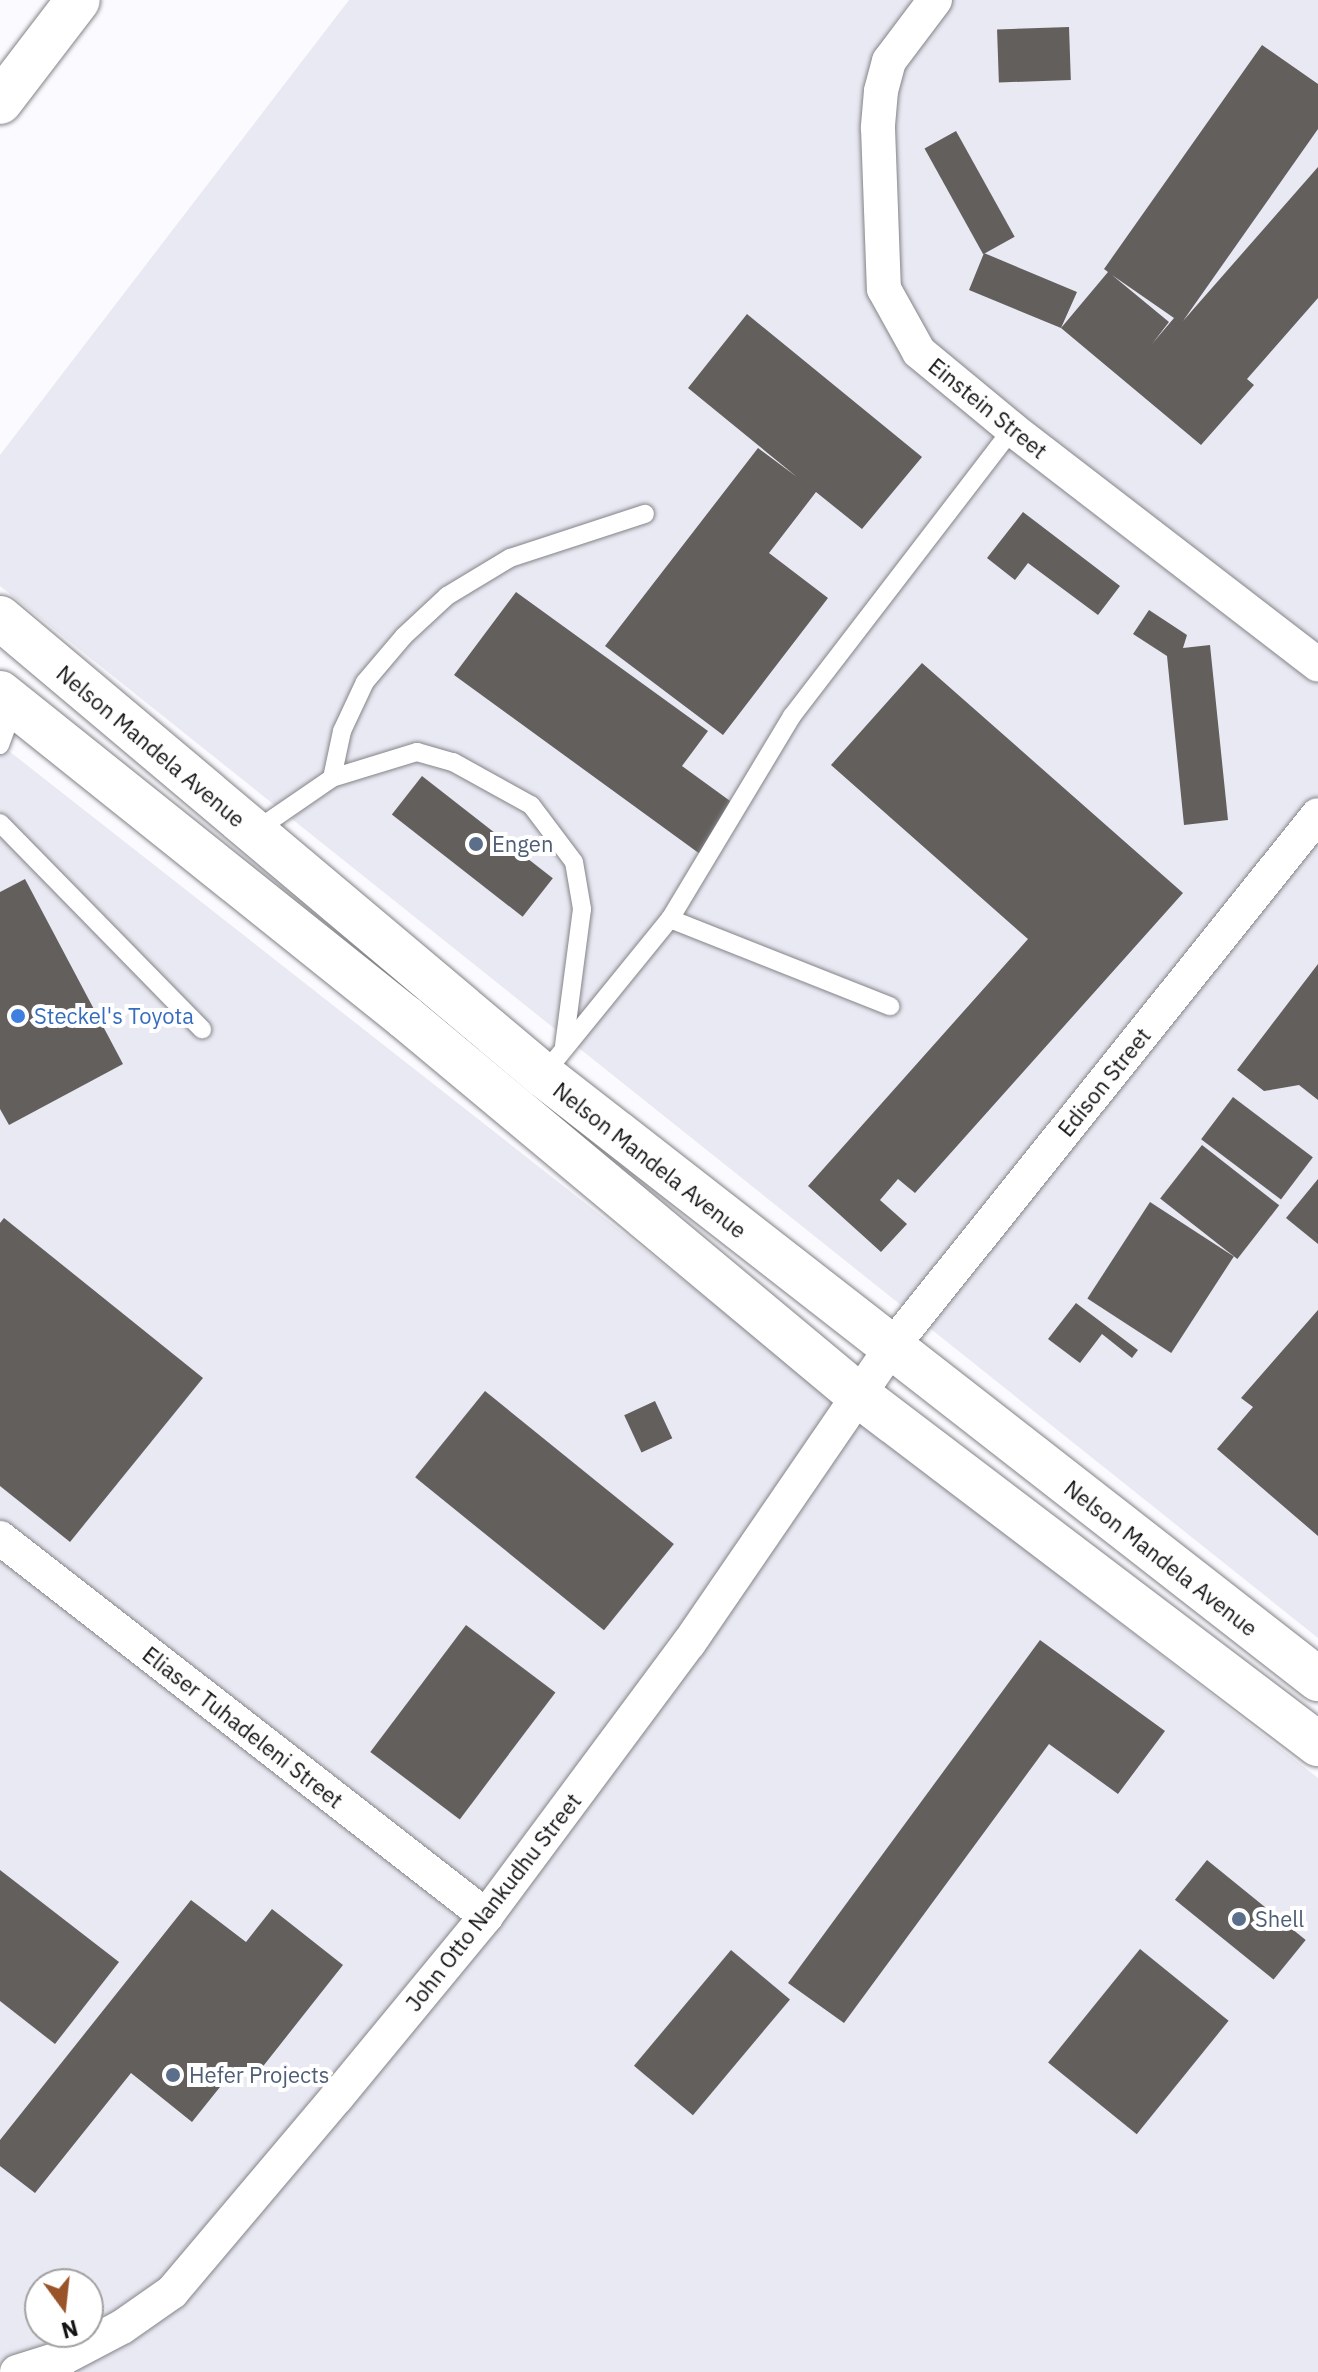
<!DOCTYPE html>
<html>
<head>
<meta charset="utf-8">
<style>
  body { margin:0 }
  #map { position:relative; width:1318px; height:2372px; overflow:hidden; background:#fbfaff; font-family:"IBM Plex Sans",sans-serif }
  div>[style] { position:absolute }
  .built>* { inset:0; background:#e9e9f4 }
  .building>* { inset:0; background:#635f5d; transform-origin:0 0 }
  .roads { filter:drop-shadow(0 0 2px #838387) drop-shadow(0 0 2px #838387) }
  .lane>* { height:18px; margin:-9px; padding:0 9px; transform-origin:9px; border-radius:9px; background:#fff }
  .street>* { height:34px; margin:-17px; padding:0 17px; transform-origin:17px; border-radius:17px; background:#fff }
  .primary>* { height:44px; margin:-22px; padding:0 22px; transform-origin:22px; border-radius:22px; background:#fff }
  .highway>* { height:44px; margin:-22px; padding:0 22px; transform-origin:22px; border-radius:22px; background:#fff }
  .dots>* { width:22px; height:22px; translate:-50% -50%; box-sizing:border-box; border:4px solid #fff; border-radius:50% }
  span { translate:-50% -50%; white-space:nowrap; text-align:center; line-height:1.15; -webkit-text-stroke:8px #fff; paint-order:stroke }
  .street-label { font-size:22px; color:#131314 }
  .service-label { font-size:22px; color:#4e5e75 }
  .left { translate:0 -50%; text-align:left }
  .shop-label { font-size:22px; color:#366cbe }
  .north { position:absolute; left:24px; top:2268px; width:80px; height:80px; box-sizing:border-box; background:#fff; border:2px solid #a1a1a1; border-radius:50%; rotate:165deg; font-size:22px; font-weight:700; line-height:32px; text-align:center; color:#131314 }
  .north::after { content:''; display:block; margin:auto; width:28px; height:36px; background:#99542a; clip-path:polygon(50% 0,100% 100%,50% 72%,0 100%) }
</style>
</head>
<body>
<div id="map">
  <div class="built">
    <div style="clip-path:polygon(349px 0,1318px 0,1318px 1638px,0 586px,0 455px)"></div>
    <div style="clip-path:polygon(evenodd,0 744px,1318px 1778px,1318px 2372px,0 2372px,0 744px,40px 2284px,88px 2284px,88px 2332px,40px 2332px,40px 2284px)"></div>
  </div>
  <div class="building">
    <div style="left:1069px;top:27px;width:53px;height:72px;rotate:88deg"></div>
    <div style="clip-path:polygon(evenodd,1262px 45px,1318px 84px,1318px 129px,1183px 321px,1318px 167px,1318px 298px,1247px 379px,1254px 385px,1201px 445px,1061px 328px,969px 290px,984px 253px,1077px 292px,1061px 328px,1108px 272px,1104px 269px,1262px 45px,1112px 275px,1174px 318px,1152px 344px,1169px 322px,1112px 275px)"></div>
    <div style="left:956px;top:131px;width:121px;height:36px;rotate:61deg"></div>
    <div style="clip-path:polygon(747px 314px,922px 457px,862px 529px,816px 492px,769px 553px,828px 598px,723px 735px,605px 646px,758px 448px,797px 477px,688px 388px)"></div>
    <div style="clip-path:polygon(1023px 512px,1120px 586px,1098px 615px,1028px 563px,1015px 580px,987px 558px)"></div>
    <div style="clip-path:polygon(516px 592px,708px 731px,682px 766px,737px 806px,700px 854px,454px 675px)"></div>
    <div style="clip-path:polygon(1149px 610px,1187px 635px,1183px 648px,1210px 645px,1228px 820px,1184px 825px,1167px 656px,1133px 634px)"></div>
    <div style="clip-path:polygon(922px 663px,1183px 893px,915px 1193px,898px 1179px,880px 1200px,907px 1224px,881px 1252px,808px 1186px,1028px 939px,831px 765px)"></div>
    <div style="left:422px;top:776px;width:166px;height:49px;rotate:38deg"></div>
    <div style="clip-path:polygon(25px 879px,123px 1064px,9px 1125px,0 1109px,0 892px)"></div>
    <div style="clip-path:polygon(1318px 964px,1318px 1100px,1299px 1085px,1264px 1091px,1237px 1070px)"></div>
    <div style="left:1233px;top:1097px;width:100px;height:53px;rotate:37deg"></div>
    <div style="left:1202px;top:1145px;width:98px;height:68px;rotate:38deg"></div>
    <div style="clip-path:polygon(1318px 1179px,1318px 1244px,1286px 1218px)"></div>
    <div style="left:1150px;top:1202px;width:100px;height:115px;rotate:33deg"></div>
    <div style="clip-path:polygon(4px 1218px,203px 1378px,70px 1542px,0 1486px,0 1223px)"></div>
    <div style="clip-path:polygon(1076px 1303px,1138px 1350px,1132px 1358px,1102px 1334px,1080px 1363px,1048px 1339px)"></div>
    <div style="clip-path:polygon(1318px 1310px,1318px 1536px,1217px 1449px,1253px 1407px,1241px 1398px)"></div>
    <div style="left:485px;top:1391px;width:243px;height:111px;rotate:39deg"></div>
    <div style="left:655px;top:1401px;width:41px;height:34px;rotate:65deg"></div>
    <div style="left:466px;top:1625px;width:112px;height:159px;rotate:37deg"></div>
    <div style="clip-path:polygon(1040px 1640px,1165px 1731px,1118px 1794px,1049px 1744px,844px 2023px,788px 1983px)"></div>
    <div style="left:1207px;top:1860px;width:127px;height:51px;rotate:39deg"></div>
    <div style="clip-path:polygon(0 1870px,119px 1962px,55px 2044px,0 2001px)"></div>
    <div style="clip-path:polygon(191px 1900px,246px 1942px,272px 1909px,343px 1965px,253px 2079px,236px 2067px,192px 2122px,131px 2073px,35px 2193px,0 2166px,0 2140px)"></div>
    <div style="left:1140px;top:1949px;width:114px;height:146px;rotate:39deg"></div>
    <div style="left:731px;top:1950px;width:77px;height:151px;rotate:40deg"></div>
  </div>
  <div class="roads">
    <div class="lane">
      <div style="left:0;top:745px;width:27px;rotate:-70deg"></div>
      <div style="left:9px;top:720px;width:15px;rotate:-106deg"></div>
      <div style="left:332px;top:778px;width:48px;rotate:-78deg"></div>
      <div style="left:342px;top:731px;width:54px;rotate:-64.9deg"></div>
      <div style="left:365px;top:682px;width:60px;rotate:-49.7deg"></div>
      <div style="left:404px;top:636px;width:59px;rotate:-42.9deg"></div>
      <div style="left:447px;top:596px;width:74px;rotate:-31.1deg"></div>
      <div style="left:510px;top:558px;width:142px;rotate:-18.1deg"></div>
      <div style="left:0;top:823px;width:289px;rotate:45.6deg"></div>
      <div style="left:255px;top:831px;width:93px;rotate:-34.5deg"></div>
      <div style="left:332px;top:778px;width:89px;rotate:-17deg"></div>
      <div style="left:417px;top:752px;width:37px;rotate:16deg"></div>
      <div style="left:453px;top:762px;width:89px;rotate:28.9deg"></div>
      <div style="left:531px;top:805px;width:71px;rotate:53deg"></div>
      <div style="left:574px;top:862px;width:48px;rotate:80.3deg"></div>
      <div style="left:582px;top:909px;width:138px;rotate:97.5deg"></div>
      <div style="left:670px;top:919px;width:237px;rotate:21.6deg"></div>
      <div style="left:543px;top:1075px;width:201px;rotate:-50.9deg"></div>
      <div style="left:670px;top:919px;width:237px;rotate:-59deg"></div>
      <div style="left:792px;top:716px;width:362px;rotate:-52.5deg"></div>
    </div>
    <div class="street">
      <div style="left:935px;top:0;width:76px;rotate:127deg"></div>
      <div style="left:889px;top:61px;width:31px;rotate:105deg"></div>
      <div style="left:881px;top:91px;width:37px;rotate:95deg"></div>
      <div style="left:878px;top:128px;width:161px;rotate:87.9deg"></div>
      <div style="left:884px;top:289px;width:72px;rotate:60.9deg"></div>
      <div style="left:919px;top:352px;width:121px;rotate:39.6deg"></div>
      <div style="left:1012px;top:429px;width:386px;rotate:37.6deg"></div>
      <div style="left:0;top:1538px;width:616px;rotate:37.87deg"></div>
      <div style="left:17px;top:2372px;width:50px;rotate:-17.4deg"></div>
      <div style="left:65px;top:2357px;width:64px;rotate:-27.8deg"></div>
      <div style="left:122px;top:2327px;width:61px;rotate:-35deg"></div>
      <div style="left:172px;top:2292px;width:255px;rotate:-49.8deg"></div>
      <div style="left:337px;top:2097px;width:234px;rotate:-50.5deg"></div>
      <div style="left:486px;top:1916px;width:340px;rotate:-53.4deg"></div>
      <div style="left:689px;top:1643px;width:356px;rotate:-55.6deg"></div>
      <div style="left:890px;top:1349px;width:684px;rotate:-51.29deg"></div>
    </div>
    <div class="primary">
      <div style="left:0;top:618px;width:710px;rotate:40.08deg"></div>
      <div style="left:543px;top:1075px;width:983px;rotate:37.93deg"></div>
      <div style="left:0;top:693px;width:519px;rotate:38.66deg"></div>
      <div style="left:405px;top:1017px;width:589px;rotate:39.83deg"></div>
      <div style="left:857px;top:1394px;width:579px;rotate:37.21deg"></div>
    </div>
    <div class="highway">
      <div style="left:0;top:102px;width:128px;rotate:-52.6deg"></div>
    </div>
  </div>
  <div class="dots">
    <div style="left:476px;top:844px;background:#5c6f8a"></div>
    <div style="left:18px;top:1016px;background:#3f7fe0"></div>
    <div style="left:1239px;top:1919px;background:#5c6f8a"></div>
    <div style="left:173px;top:2075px;background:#5c6f8a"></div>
  </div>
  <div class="street-label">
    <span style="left:988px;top:408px;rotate:39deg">Einstein Street</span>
    <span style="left:151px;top:746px;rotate:40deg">Nelson Mandela Avenue</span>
    <span style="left:1104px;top:1082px;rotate:-51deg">Edison Street</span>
    <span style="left:650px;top:1160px;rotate:38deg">Nelson Mandela Avenue</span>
    <span style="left:1161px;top:1558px;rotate:38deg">Nelson Mandela Avenue</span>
    <span style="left:243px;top:1727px;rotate:38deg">Eliaser Tuhadeleni Street</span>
    <span style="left:493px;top:1902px;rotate:-52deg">John Otto Nankudhu Street</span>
  </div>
  <div class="service-label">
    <span class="left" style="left:492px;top:844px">Engen</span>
    <span class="left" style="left:1255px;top:1919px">Shell</span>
    <span class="left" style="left:189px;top:2075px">Hefer Projects</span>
  </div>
  <div class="shop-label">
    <span class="left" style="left:34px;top:1016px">Steckel's Toyota</span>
  </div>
  <div class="north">N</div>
</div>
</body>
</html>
